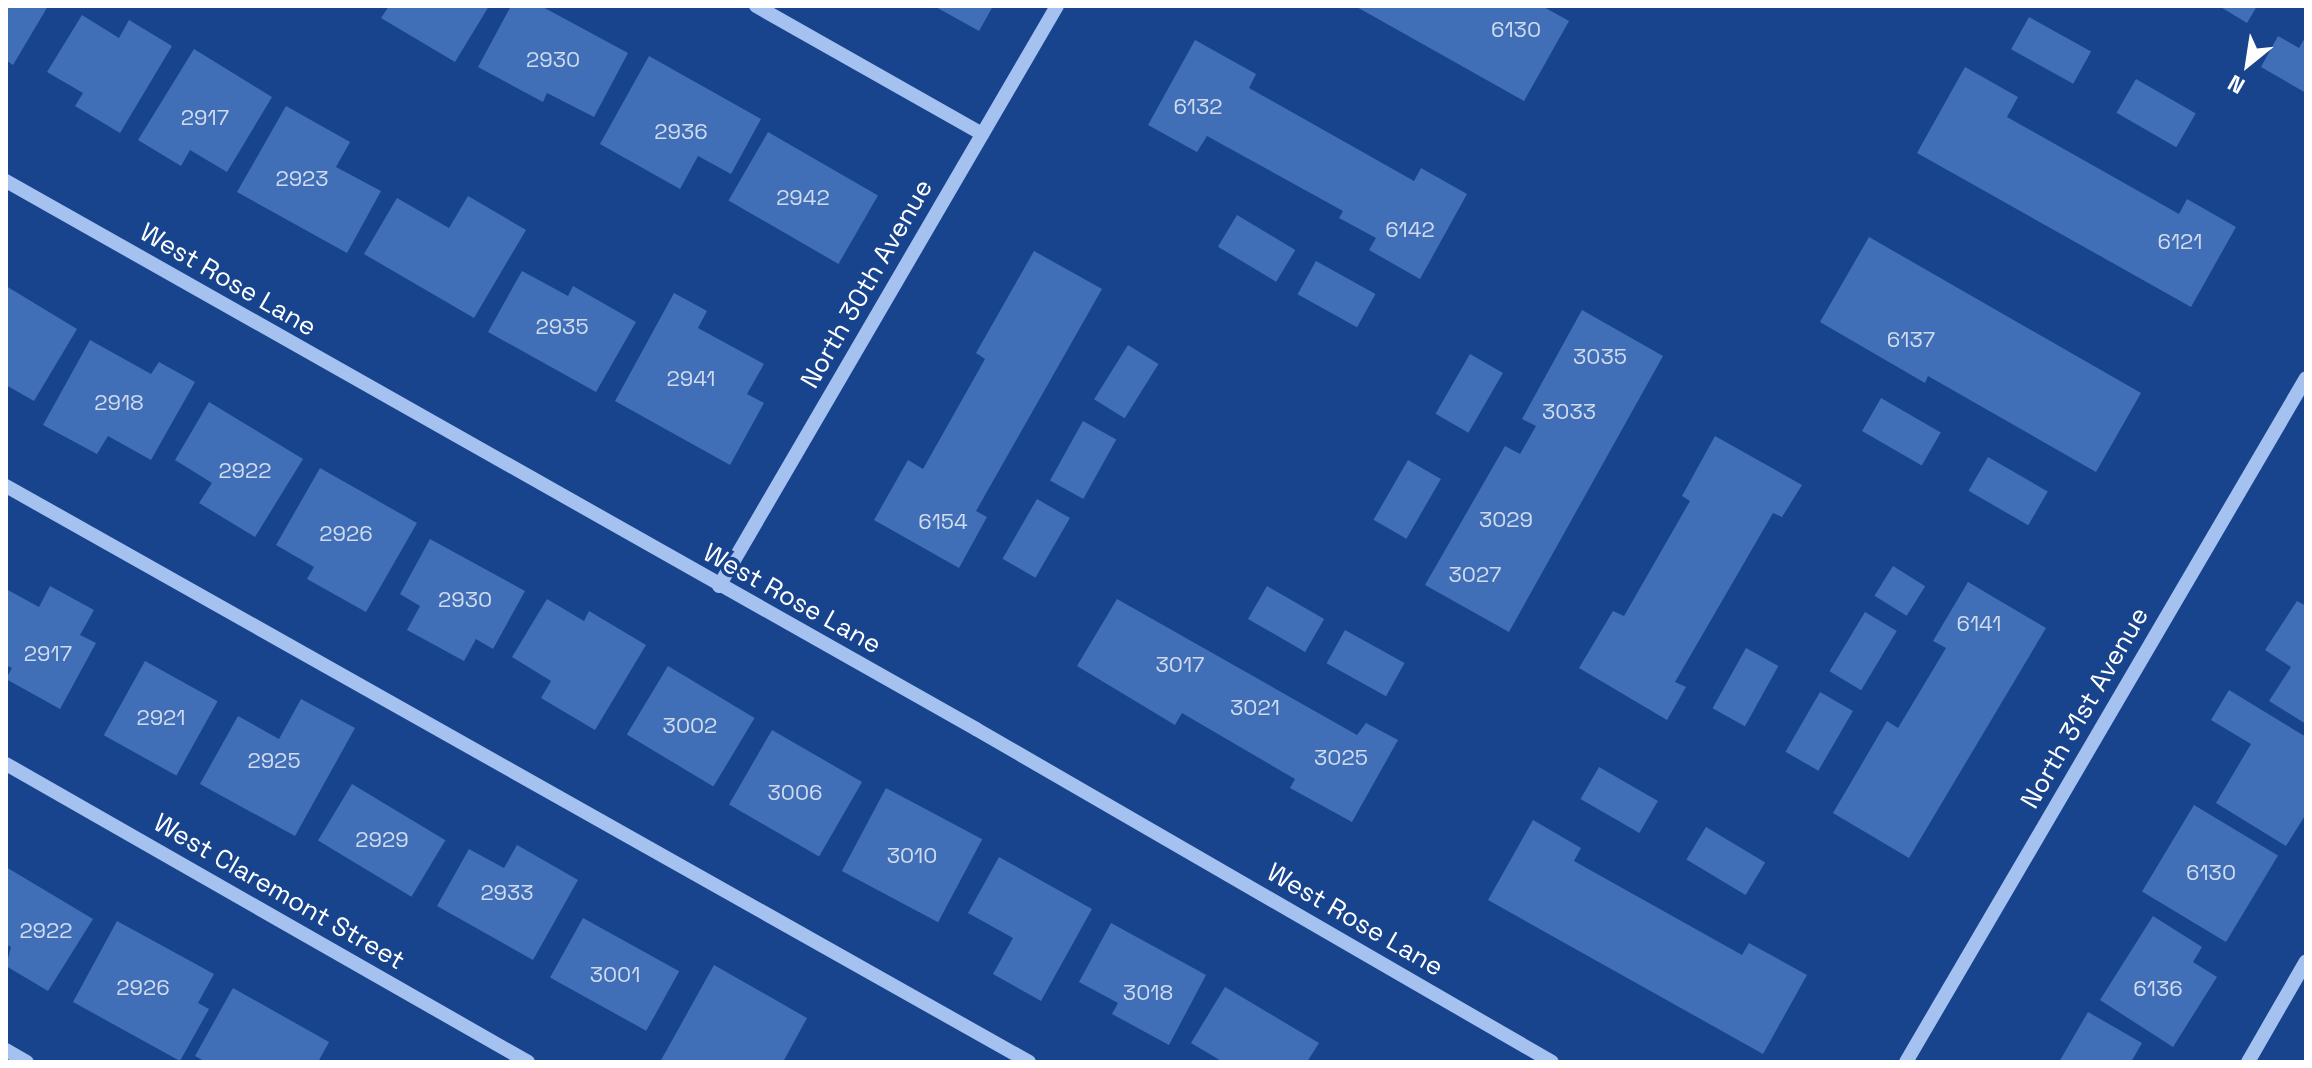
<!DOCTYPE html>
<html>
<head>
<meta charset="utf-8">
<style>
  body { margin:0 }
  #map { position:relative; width:2312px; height:1068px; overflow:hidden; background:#18448e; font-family:"Space Grotesk",sans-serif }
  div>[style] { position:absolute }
  .building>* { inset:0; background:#406eb7; transform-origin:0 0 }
  .minor>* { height:14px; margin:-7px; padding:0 7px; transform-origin:7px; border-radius:7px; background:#a4c1ef }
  span { translate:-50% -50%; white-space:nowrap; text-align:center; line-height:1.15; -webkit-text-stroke:7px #18448e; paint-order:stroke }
  .number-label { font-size:22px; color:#cfdbed }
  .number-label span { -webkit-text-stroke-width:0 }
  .street-label { font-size:26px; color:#fff }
  .frame { position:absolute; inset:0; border:8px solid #fff; pointer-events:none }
  .north { position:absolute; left:2208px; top:24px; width:80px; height:80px; -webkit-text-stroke:6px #18448e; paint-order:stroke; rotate:210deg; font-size:22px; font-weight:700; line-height:32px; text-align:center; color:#fff }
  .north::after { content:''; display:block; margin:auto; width:28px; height:36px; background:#fff; clip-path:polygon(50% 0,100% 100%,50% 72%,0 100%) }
</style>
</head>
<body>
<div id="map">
  <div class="building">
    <div style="clip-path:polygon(6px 6px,48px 6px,13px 65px,6px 60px)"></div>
    <div style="clip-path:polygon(389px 6px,489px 6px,455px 62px,381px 18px)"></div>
    <div style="clip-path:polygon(511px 6px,541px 6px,628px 53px,594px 117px,547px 93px,543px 102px,478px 67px)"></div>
    <div style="clip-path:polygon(934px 6px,993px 6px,979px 31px)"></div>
    <div style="clip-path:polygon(1355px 6px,1542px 6px,1569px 21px,1524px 101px)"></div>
    <div style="clip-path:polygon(2219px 6px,2257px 6px,2247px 23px)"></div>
    <div style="clip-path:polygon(82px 15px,119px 38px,129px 20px,172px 46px,120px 133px,75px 106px,83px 93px,47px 72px)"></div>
    <div style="left:2029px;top:17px;width:71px;height:37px;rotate:29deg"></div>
    <div style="clip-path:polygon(2278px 36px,2299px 48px,2306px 36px,2306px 93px,2261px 67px)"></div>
    <div style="clip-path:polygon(1195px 40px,1256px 74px,1249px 88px,1414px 181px,1421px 168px,1467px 194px,1420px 279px,1369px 250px,1376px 238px,1339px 218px,1343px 211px,1207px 136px,1197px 152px,1148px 125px)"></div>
    <div style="clip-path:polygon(194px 49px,272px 97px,227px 172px,190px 150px,181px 166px,138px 140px)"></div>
    <div style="clip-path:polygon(649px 56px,761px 119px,731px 174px,698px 156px,680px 189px,600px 144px)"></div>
    <div style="clip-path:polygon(1965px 67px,2018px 97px,2007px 117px,2179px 214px,2187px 199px,2236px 227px,2191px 307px,1917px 153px)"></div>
    <div style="left:2136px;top:79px;width:69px;height:39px;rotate:30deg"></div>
    <div style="clip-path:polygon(286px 106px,350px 142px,336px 167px,381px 191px,347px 253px,237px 192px)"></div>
    <div style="left:768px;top:132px;width:127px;height:79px;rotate:30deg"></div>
    <div style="clip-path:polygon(468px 196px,526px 230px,474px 318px,364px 254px,397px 198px,449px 228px)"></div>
    <div style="left:1237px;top:215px;width:68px;height:37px;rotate:31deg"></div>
    <div style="clip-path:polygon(1869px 237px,2141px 393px,2096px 472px,1928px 376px,1925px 383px,1820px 322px)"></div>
    <div style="clip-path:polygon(1034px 251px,1102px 289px,976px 511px,987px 517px,959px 568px,874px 520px,908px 460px,923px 469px,985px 359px,976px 353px)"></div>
    <div style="left:1316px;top:261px;width:68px;height:38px;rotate:29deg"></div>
    <div style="clip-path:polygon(522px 271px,568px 296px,573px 286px,636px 322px,596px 392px,488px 332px)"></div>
    <div style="clip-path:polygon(6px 286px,77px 329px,34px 401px,6px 385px)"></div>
    <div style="clip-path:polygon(674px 293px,707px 311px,698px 328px,764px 364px,747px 394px,764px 403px,730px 465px,615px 401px)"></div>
    <div style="clip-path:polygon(1582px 310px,1663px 356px,1509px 632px,1425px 585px,1505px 446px,1520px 454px,1536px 426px,1522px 419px)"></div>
    <div style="clip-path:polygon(90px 340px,151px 374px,159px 362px,195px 382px,151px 460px,108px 436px,97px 454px,43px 425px)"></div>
    <div style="left:1128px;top:345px;width:36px;height:64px;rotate:32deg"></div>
    <div style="left:1470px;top:354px;width:38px;height:69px;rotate:30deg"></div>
    <div style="left:1881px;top:398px;width:69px;height:38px;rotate:30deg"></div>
    <div style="clip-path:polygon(209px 402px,303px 459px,255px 537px,199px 503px,212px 483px,175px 460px)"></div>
    <div style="left:1083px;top:421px;width:38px;height:68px;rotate:29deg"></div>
    <div style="clip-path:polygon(1715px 436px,1802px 485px,1782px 517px,1773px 513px,1675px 682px,1686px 687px,1667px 720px,1579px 668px,1613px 611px,1624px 616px,1690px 501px,1682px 496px)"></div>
    <div style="left:1988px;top:457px;width:69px;height:39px;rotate:30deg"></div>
    <div style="left:1408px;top:460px;width:38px;height:69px;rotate:30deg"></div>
    <div style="clip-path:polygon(320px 468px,417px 523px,366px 612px,307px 579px,314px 567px,276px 545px)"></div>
    <div style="left:1037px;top:499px;width:38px;height:69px;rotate:30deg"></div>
    <div style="clip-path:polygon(430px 539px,525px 591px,493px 649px,476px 639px,464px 661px,407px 630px,420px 606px,400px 594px)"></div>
    <div style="left:1893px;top:566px;width:38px;height:35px;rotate:32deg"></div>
    <div style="clip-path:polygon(1968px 582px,2046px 628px,1909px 858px,1833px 813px,1887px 721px,1898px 728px,1946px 648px,1933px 641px)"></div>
    <div style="clip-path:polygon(50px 586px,94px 610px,80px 635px,96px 643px,60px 709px,6px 679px,12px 668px,6px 665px,6px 589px,39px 607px)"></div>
    <div style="left:1267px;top:586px;width:66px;height:38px;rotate:30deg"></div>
    <div style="clip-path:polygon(547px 599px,584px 621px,589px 611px,646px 645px,595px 730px,541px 698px,551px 681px,512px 657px)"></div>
    <div style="clip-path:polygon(1117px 599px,1357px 735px,1366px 723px,1398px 740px,1352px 822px,1290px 788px,1295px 779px,1182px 713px,1175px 725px,1077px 666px)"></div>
    <div style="clip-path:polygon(2297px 601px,2306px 606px,2306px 724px,2269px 701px,2291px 667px,2265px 650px)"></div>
    <div style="left:1865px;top:612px;width:37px;height:69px;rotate:31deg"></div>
    <div style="left:1345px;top:630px;width:68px;height:38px;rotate:29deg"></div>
    <div style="left:1746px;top:648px;width:37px;height:69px;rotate:29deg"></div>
    <div style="left:145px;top:661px;width:83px;height:85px;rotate:29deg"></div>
    <div style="left:668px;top:666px;width:101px;height:80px;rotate:31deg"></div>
    <div style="clip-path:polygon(2229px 690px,2306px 737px,2306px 814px,2286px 846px,2216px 803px,2251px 744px,2211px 720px)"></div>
    <div style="left:1820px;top:692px;width:38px;height:69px;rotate:30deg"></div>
    <div style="clip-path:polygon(301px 699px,355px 728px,295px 836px,200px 784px,238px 716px,279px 739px)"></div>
    <div style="left:772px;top:730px;width:104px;height:86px;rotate:30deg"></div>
    <div style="left:1599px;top:767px;width:68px;height:37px;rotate:30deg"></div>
    <div style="left:352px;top:784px;width:109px;height:66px;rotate:31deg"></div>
    <div style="left:886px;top:788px;width:109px;height:94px;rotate:28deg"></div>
    <div style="left:2194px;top:805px;width:98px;height:101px;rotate:31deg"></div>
    <div style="clip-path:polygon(1533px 820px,1581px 848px,1574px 861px,1742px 955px,1749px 943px,1807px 975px,1763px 1054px,1488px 900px)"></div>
    <div style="left:1706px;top:827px;width:69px;height:38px;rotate:31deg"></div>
    <div style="clip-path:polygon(517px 845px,578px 880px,533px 960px,437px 906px,469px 849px,504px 868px)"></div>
    <div style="clip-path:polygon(999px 857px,1092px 909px,1041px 1001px,993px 974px,1013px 938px,968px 913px)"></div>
    <div style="clip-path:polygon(6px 867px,93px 919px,48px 991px,6px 966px,11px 947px,6px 944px)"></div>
    <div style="clip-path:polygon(2153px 916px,2202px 947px,2193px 962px,2217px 977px,2173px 1047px,2100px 1000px)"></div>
    <div style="left:583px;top:918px;width:110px;height:68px;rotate:29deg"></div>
    <div style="clip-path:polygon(117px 921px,214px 974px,198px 1003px,209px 1009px,180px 1061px,73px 1002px)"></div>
    <div style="clip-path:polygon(1111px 923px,1206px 975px,1169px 1045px,1112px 1014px,1118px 1003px,1079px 982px)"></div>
    <div style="clip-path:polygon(714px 965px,807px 1018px,783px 1062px,660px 1062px)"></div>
    <div style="clip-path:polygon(1225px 987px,1319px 1043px,1307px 1062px,1223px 1062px,1191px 1043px)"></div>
    <div style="clip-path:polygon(233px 988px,329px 1042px,318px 1062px,206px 1062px,195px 1056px)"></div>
    <div style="clip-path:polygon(2088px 1012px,2142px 1043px,2131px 1062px,2059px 1062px)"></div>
  </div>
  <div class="minor">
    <div style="left:756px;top:6px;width:260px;rotate:29.5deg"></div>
    <div style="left:6px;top:181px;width:1114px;rotate:29.46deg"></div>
    <div style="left:976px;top:729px;width:665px;rotate:30.03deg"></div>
    <div style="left:6px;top:486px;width:1174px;rotate:29.38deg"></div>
    <div style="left:719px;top:586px;width:671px;rotate:-59.77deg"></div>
    <div style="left:6px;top:764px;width:601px;rotate:29.72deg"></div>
    <div style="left:6px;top:1050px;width:24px;rotate:30deg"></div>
    <div style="left:1906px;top:1062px;width:792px;rotate:-59.68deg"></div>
    <div style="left:2248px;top:1062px;width:116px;rotate:-60.1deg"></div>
  </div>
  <div class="number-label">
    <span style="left:1516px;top:30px">6130</span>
    <span style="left:553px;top:60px">2930</span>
    <span style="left:1198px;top:107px">6132</span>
    <span style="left:205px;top:118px">2917</span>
    <span style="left:681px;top:132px">2936</span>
    <span style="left:302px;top:179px">2923</span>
    <span style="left:803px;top:198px">2942</span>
    <span style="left:1410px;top:230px">6142</span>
    <span style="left:2180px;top:242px">6121</span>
    <span style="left:562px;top:327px">2935</span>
    <span style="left:1911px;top:340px">6137</span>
    <span style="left:1600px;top:357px">3035</span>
    <span style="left:691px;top:379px">2941</span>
    <span style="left:119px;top:403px">2918</span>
    <span style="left:1569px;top:412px">3033</span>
    <span style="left:245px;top:471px">2922</span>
    <span style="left:1506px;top:520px">3029</span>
    <span style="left:943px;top:522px">6154</span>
    <span style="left:346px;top:534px">2926</span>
    <span style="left:1475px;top:575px">3027</span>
    <span style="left:465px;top:600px">2930</span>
    <span style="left:1979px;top:624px">6141</span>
    <span style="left:48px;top:654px">2917</span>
    <span style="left:1180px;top:665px">3017</span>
    <span style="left:1255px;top:708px">3021</span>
    <span style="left:161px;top:718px">2921</span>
    <span style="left:690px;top:726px">3002</span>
    <span style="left:1341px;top:758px">3025</span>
    <span style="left:274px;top:761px">2925</span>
    <span style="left:795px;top:793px">3006</span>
    <span style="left:382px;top:840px">2929</span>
    <span style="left:912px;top:856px">3010</span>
    <span style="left:2211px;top:873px">6130</span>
    <span style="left:507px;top:893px">2933</span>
    <span style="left:46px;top:931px">2922</span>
    <span style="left:615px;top:975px">3001</span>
    <span style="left:143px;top:988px">2926</span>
    <span style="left:2158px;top:989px">6136</span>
    <span style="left:1148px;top:993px">3018</span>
  </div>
  <div class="street-label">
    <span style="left:228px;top:280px;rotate:30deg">West Rose Lane</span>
    <span style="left:867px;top:284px;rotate:-60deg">North 30th Avenue</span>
    <span style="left:792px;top:599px;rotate:29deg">West Rose Lane</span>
    <span style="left:2085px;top:708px;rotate:-60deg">North 31st Avenue</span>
    <span style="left:279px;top:892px;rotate:30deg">West Claremont Street</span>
    <span style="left:1355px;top:920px;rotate:30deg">West Rose Lane</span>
  </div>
  <div class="frame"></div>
  <div class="north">N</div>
</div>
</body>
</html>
